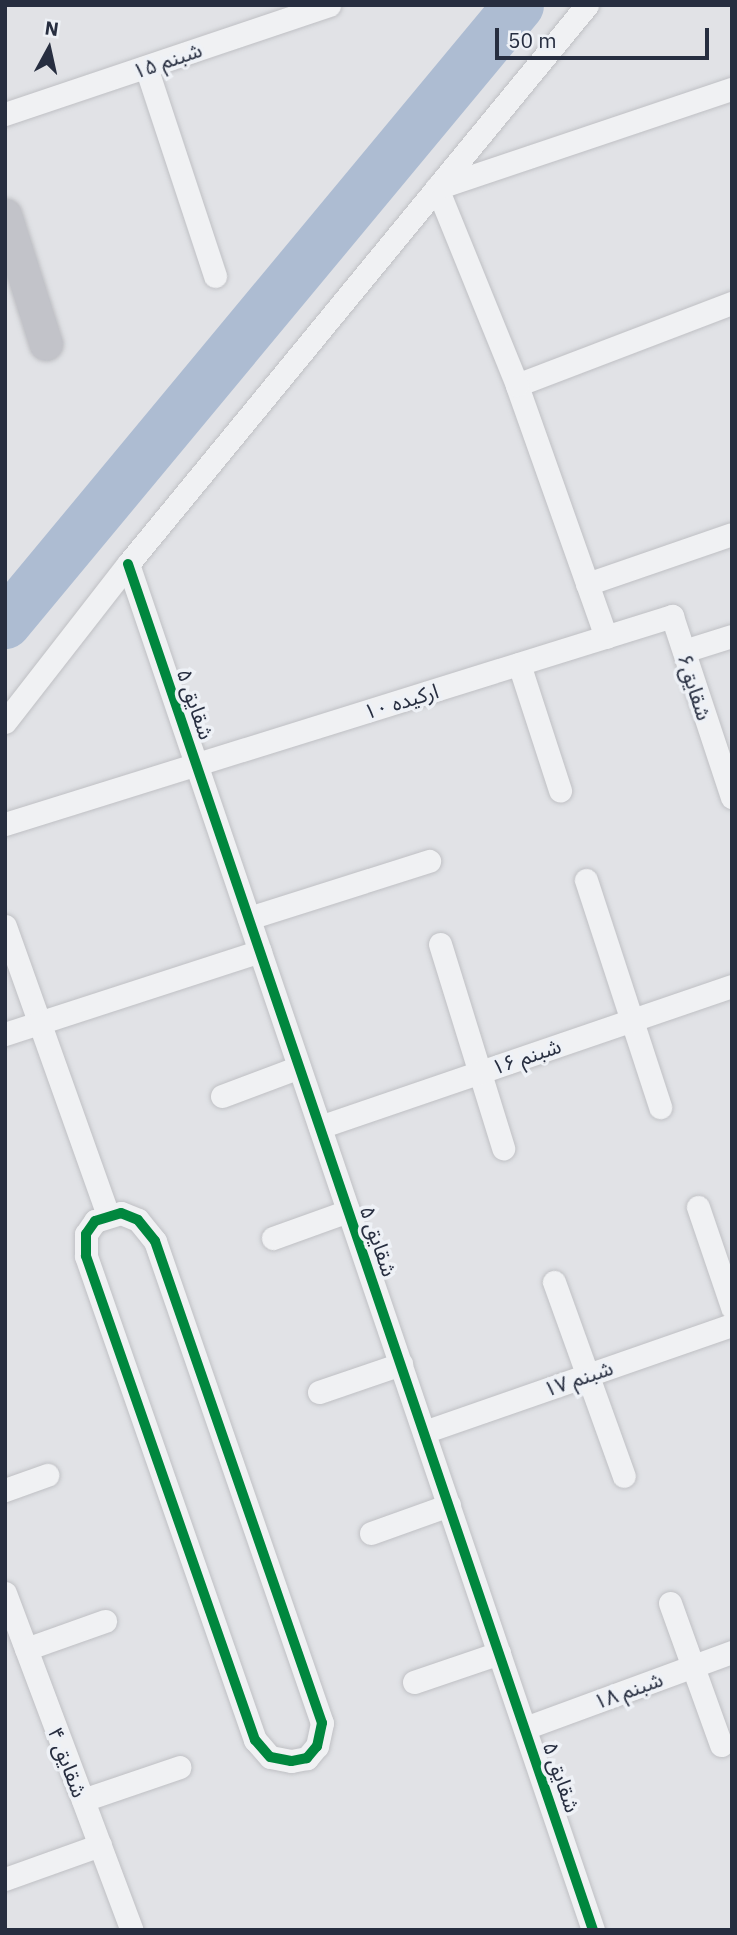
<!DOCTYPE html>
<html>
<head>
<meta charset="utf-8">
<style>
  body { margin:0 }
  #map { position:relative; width:737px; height:1935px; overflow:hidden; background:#e1e2e6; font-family:"IBM Plex Sans","Noto Sans Arabic",sans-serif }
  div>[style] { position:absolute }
  .river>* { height:51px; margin:-25.5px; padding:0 25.5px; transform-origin:25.5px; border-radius:25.5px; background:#adbcd2 }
  .roads { filter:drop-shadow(0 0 2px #bfc0c4) drop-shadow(0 0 2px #bfc0c4) }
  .street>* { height:23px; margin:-11.5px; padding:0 11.5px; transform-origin:11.5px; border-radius:11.5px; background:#f0f1f3 }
  .secondary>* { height:33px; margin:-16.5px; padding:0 16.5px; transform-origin:16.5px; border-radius:16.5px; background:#c2c3c9 }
  .cycleway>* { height:10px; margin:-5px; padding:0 5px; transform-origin:5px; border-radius:5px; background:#00873e }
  span { translate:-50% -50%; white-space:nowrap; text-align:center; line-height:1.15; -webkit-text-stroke:7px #eef1f6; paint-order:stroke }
  .street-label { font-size:21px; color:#272e40 }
  .frame { position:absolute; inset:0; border:7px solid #272e40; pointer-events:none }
  .north { position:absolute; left:14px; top:14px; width:70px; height:70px; -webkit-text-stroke:5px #eef1f6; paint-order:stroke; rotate:8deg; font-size:19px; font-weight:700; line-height:28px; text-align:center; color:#272e40 }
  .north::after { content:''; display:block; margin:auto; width:24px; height:32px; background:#272e40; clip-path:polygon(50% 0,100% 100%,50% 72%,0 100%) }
  .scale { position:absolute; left:495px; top:28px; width:214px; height:32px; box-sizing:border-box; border:4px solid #272e40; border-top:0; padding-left:9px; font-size:21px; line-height:24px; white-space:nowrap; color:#272e40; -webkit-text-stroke:5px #eef1f6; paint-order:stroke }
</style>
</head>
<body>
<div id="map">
  <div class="river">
    <div style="left:5px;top:623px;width:803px;rotate:-50.3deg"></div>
  </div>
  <div class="roads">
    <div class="street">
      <div style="left:146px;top:67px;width:220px;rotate:71.7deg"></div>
      <div style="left:5px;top:114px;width:342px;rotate:-18.6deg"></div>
      <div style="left:517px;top:385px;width:230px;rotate:-20.9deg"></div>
      <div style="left:128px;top:564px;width:1443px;rotate:71.2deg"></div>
      <div style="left:587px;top:584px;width:153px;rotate:-19deg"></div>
      <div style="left:606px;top:637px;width:267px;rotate:-109.5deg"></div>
      <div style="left:517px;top:385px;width:213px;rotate:-112.1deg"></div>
      <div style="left:437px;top:188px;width:311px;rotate:-18.6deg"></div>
      <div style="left:684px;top:651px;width:50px;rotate:-17.4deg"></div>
      <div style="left:519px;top:664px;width:133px;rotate:72deg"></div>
      <div style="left:5px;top:722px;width:200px;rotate:-52.1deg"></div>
      <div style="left:128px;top:564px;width:723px;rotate:-50.61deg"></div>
      <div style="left:5px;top:824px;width:699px;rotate:-17.32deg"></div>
      <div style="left:672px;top:616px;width:191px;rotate:71.7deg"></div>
      <div style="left:586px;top:880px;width:239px;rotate:71.9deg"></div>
      <div style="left:249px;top:918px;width:189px;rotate:-17.6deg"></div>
      <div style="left:5px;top:926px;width:307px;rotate:70.4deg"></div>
      <div style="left:440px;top:944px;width:214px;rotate:72.8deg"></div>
      <div style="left:5px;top:1034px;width:268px;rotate:-18deg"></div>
      <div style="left:222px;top:1096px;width:82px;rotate:-20.6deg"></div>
      <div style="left:320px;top:1127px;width:435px;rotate:-18.9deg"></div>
      <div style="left:698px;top:1207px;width:106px;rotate:71.2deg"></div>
      <div style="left:121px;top:1213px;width:18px;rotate:22deg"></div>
      <div style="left:138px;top:1220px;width:27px;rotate:51deg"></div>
      <div style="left:155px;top:1241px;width:510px;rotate:70.89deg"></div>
      <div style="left:322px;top:1723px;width:24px;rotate:102deg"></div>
      <div style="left:317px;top:1746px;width:16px;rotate:130deg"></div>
      <div style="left:307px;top:1758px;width:16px;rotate:169deg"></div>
      <div style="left:291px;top:1761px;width:21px;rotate:-169deg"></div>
      <div style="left:270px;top:1757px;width:23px;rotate:-131deg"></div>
      <div style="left:255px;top:1740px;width:513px;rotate:-109.25deg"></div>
      <div style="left:86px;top:1256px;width:22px;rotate:-90deg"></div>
      <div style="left:86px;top:1234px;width:16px;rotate:-55deg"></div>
      <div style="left:95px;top:1221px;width:27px;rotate:-17deg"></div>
      <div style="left:273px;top:1238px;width:80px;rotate:-19.8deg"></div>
      <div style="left:554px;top:1282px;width:206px;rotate:70.2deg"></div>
      <div style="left:319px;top:1392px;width:87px;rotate:-18.9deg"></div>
      <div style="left:424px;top:1432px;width:326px;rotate:-19.2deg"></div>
      <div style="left:5px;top:1490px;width:45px;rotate:-19.7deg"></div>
      <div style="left:371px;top:1533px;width:83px;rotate:-19.7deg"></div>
      <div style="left:5px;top:1593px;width:360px;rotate:69.4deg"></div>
      <div style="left:670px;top:1603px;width:151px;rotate:70.2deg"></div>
      <div style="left:26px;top:1649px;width:84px;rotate:-19.5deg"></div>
      <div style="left:414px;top:1682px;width:90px;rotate:-18.8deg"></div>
      <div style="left:525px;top:1728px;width:221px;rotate:-20.2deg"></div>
      <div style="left:83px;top:1800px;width:102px;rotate:-18.8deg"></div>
      <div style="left:5px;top:1879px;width:101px;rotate:-19.7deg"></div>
    </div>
    <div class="secondary">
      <div style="left:5px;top:215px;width:135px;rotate:72.4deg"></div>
    </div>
  </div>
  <div class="cycleway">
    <div style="left:128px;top:564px;width:1443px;rotate:71.2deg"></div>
    <div style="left:121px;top:1213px;width:18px;rotate:22deg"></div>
    <div style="left:138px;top:1220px;width:27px;rotate:51deg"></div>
    <div style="left:155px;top:1241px;width:510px;rotate:70.89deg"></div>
    <div style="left:322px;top:1723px;width:24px;rotate:102deg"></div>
    <div style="left:317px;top:1746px;width:16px;rotate:130deg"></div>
    <div style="left:307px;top:1758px;width:16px;rotate:169deg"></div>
    <div style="left:291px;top:1761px;width:21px;rotate:-169deg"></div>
    <div style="left:270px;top:1757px;width:23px;rotate:-131deg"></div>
    <div style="left:255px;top:1740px;width:513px;rotate:-109.25deg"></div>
    <div style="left:86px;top:1256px;width:22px;rotate:-90deg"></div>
    <div style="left:86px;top:1234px;width:16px;rotate:-55deg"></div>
    <div style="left:95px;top:1221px;width:27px;rotate:-17deg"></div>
  </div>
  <div class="street-label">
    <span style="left:167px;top:60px;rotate:-19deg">شبنم ۱۵</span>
    <span style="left:695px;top:687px;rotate:72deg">شقایق۶</span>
    <span style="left:401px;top:701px;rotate:-17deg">ارکیده ۱۰</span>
    <span style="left:196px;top:704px;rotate:71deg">شقایق ۵</span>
    <span style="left:526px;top:1056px;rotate:-19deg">شبنم ۱۶</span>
    <span style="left:379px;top:1241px;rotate:71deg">شقایق ۵</span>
    <span style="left:578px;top:1378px;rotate:-19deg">شبنم ۱۷</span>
    <span style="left:628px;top:1690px;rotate:-20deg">شبنم ۱۸</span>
    <span style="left:68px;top:1762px;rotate:69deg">شقایق ۴</span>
    <span style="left:562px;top:1777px;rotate:71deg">شقایق ۵</span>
  </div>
  <div class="frame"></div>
  <div class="north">N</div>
  <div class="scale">50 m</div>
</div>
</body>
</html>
